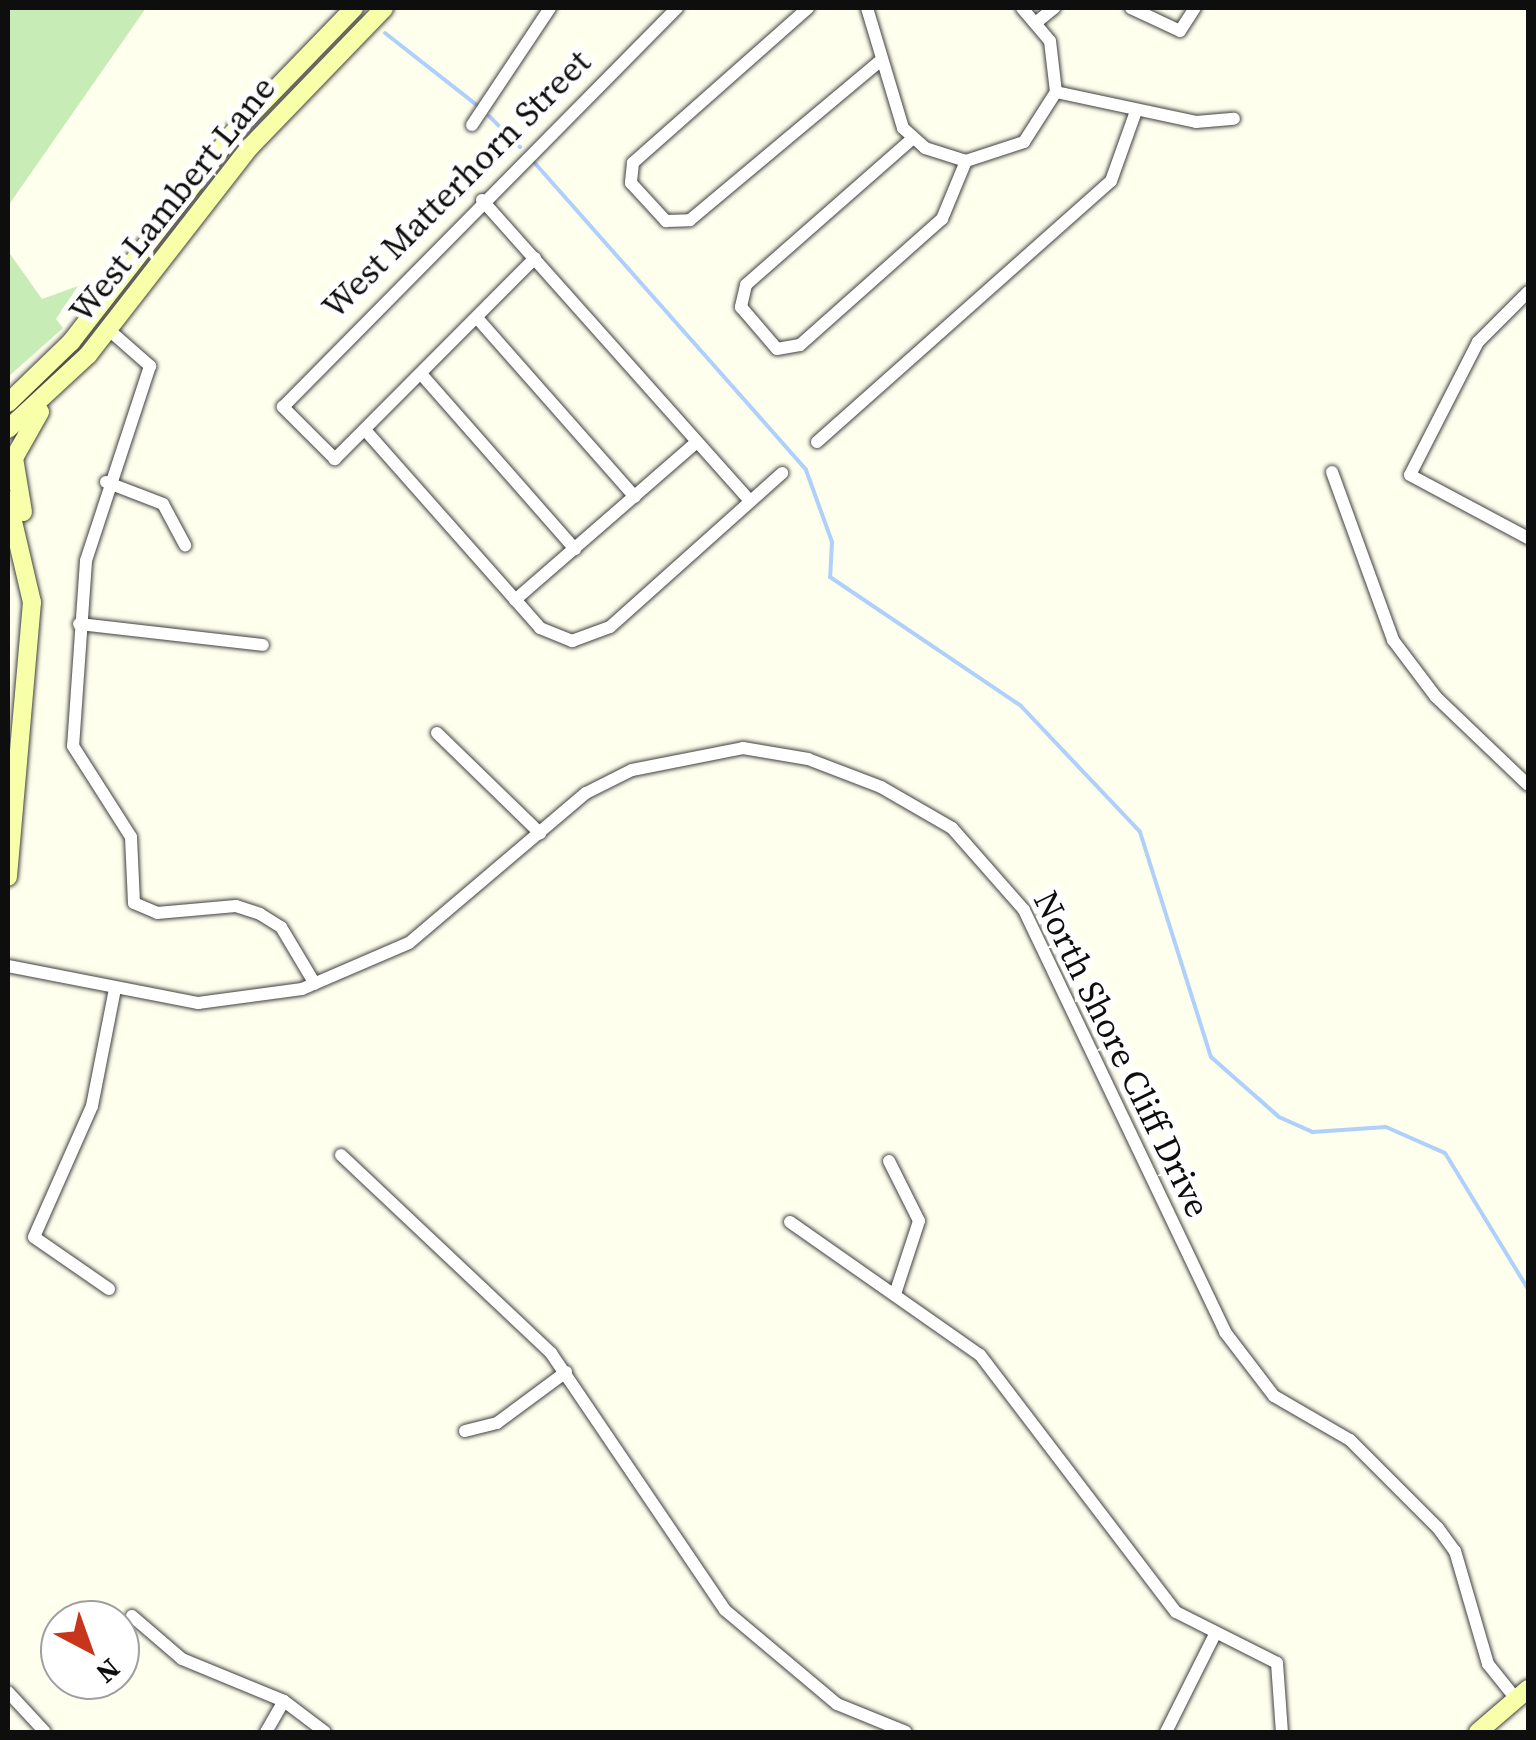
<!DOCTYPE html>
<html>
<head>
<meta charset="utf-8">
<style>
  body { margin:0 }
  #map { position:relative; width:1536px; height:1740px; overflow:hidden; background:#ffe; font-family:"Source Serif 4",serif }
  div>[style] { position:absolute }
  .green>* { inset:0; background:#c7ecb5 }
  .stream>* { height:4px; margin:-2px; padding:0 2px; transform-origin:2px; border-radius:2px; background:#afd0fa }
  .roads { filter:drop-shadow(0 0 2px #414141) drop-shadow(0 0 2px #414141) }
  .street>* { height:12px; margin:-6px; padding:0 6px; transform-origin:6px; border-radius:6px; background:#fff }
  .secondary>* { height:18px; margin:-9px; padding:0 9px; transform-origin:9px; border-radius:9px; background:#f8ffa9 }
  span { translate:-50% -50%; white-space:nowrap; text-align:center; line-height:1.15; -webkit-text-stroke:10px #fff; paint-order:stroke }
  .street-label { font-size:35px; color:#0e0e0e }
  .frame { position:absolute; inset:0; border:10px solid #0e0e0e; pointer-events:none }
  .north { position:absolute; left:40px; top:1600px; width:100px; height:100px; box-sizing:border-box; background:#fff; border:2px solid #9f9f9f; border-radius:50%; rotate:139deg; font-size:28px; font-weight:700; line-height:40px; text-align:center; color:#0e0e0e }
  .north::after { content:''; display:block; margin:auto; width:35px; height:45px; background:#c7351c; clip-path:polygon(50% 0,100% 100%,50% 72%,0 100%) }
</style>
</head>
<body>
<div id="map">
  <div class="green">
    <div style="clip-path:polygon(8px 8px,146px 8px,8px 206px)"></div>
    <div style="clip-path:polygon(8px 251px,42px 299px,78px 286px,56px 319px,63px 328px,8px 377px)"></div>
  </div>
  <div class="stream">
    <div style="left:385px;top:33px;width:118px;rotate:38.1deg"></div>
    <div style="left:489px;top:116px;width:44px;rotate:45deg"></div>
    <div style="left:533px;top:161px;width:412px;rotate:48.5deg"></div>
    <div style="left:806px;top:470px;width:77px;rotate:70.1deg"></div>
    <div style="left:832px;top:542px;width:35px;rotate:93deg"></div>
    <div style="left:830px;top:577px;width:230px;rotate:34deg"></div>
    <div style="left:1021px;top:706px;width:173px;rotate:46.6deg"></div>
    <div style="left:1140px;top:832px;width:236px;rotate:72.5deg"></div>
    <div style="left:1211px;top:1057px;width:91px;rotate:41.4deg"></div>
    <div style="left:1279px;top:1117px;width:37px;rotate:24deg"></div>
    <div style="left:1313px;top:1132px;width:73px;rotate:-3.9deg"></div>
    <div style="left:1386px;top:1127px;width:64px;rotate:23.8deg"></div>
    <div style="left:1445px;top:1153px;width:159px;rotate:58.6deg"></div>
  </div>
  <div class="roads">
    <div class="street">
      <div style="left:808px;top:8px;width:234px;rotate:138.5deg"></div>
      <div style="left:633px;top:163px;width:20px;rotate:96deg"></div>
      <div style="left:631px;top:183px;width:52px;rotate:47.4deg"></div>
      <div style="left:666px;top:221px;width:24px;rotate:-2deg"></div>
      <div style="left:690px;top:220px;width:246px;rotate:-39.9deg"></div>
      <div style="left:867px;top:8px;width:125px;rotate:73.3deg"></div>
      <div style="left:903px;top:128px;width:30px;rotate:42deg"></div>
      <div style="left:925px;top:148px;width:43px;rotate:17.6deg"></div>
      <div style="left:1022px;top:8px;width:43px;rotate:49.7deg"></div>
      <div style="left:1050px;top:41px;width:51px;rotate:83.3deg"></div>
      <div style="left:1056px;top:92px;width:143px;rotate:12.1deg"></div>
      <div style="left:1196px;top:122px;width:38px;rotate:-5deg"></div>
      <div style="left:1131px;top:8px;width:54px;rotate:25.1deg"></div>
      <div style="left:1180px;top:31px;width:27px;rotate:-57deg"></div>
      <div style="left:1038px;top:21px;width:21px;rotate:-39deg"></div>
      <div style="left:472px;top:125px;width:141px;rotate:-56.3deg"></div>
      <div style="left:912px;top:139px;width:221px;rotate:138.7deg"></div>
      <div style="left:746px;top:285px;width:23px;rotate:103deg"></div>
      <div style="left:741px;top:307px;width:55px;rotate:49.4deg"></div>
      <div style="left:777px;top:349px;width:23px;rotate:-10deg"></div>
      <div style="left:800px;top:345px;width:190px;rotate:-41.6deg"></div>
      <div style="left:942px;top:219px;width:63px;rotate:-67.5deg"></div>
      <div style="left:966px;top:161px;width:61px;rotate:-18.1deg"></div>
      <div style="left:1024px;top:142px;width:59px;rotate:-57.4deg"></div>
      <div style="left:482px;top:200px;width:403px;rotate:48.3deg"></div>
      <div style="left:535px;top:258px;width:284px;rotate:134.9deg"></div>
      <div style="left:335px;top:459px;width:74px;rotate:-135deg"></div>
      <div style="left:283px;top:407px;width:561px;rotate:-45.36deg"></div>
      <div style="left:1528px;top:292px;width:71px;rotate:135deg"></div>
      <div style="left:1478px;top:342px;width:149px;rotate:117.1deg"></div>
      <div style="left:1410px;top:475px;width:134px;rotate:28.1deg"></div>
      <div style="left:478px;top:319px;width:237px;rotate:48.6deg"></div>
      <div style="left:109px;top:330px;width:55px;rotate:41.3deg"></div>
      <div style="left:150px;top:366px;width:205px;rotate:108.2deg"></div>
      <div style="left:86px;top:561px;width:185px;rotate:94deg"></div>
      <div style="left:73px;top:746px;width:108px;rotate:57.5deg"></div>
      <div style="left:131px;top:837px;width:66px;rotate:87.4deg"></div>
      <div style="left:134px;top:903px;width:25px;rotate:23deg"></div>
      <div style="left:157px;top:913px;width:79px;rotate:-5.1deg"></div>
      <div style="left:236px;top:906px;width:25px;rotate:18deg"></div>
      <div style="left:260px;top:914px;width:25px;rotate:32deg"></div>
      <div style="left:281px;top:927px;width:66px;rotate:59.2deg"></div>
      <div style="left:422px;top:375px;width:232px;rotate:48.7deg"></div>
      <div style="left:366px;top:431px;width:263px;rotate:48.5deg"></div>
      <div style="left:540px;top:628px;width:35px;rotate:22deg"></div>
      <div style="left:572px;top:641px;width:40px;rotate:-20.2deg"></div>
      <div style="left:610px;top:627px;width:231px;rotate:-41.8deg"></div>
      <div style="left:817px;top:442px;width:393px;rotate:-41.6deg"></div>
      <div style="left:1111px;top:181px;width:74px;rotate:-70.3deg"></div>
      <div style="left:1332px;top:472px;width:179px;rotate:70deg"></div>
      <div style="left:1393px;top:640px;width:71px;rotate:53deg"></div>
      <div style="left:1436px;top:697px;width:127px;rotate:43.7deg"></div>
      <div style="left:106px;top:482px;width:61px;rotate:21.1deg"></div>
      <div style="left:163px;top:504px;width:47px;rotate:61.8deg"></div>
      <div style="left:515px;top:600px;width:241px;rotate:-41deg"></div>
      <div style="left:79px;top:624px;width:185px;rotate:6.5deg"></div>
      <div style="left:437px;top:733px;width:144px;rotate:44.2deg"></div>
      <div style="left:8px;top:966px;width:194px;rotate:11deg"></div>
      <div style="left:198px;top:1003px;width:105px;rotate:-7.7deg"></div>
      <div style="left:302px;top:989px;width:116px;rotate:-23.3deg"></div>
      <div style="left:409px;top:943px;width:232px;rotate:-40.3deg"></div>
      <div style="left:586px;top:793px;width:51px;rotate:-26.6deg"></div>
      <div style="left:632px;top:770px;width:113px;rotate:-11.2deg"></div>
      <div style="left:743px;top:748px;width:66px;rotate:9.6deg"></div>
      <div style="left:808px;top:759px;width:78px;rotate:21deg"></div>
      <div style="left:881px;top:787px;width:82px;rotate:30deg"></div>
      <div style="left:952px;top:828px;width:109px;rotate:48.7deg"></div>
      <div style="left:1024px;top:910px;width:467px;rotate:64.5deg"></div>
      <div style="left:1225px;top:1332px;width:81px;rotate:52.6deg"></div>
      <div style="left:1274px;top:1396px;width:88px;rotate:30.1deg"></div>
      <div style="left:1350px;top:1440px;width:124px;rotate:45deg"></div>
      <div style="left:1438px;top:1528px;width:29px;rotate:54deg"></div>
      <div style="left:1455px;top:1551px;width:118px;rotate:73.7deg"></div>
      <div style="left:1488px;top:1664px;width:45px;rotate:51.3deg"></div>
      <div style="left:341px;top:1155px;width:289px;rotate:43.3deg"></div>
      <div style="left:551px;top:1353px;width:310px;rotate:55.9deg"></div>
      <div style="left:725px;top:1610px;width:146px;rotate:40deg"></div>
      <div style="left:837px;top:1704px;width:74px;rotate:22.1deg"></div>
      <div style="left:889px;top:1161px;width:67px;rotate:63.4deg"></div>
      <div style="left:919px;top:1221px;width:74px;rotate:108.2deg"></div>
      <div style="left:790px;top:1222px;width:232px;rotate:35deg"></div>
      <div style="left:980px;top:1355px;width:323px;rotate:52.7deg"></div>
      <div style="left:1176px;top:1612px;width:113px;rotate:26.8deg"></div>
      <div style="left:1277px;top:1663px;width:69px;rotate:85.9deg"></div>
      <div style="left:109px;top:1289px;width:91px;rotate:-145.3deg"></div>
      <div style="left:34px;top:1237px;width:143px;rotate:-66.1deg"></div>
      <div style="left:92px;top:1106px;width:119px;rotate:-78.9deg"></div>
      <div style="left:465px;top:1431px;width:33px;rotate:-14deg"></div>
      <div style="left:497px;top:1423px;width:86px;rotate:-36.5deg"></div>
      <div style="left:132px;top:1616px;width:66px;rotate:40.7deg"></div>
      <div style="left:182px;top:1659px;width:110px;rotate:22.4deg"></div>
      <div style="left:284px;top:1701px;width:51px;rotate:37.1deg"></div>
      <div style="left:8px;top:1692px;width:54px;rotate:47.2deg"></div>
      <div style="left:266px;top:1732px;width:36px;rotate:-60deg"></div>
      <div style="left:1166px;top:1732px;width:107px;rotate:-63.4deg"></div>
    </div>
    <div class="secondary">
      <div style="left:8px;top:403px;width:88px;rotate:-44.1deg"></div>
      <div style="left:71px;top:342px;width:264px;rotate:-52.2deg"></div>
      <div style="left:233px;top:133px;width:174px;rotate:-45.9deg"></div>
      <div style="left:8px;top:429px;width:109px;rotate:-42.8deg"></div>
      <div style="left:88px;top:355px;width:264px;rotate:-52.1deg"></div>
      <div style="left:250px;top:147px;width:193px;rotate:-46deg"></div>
      <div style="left:8px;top:500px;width:105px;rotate:76.8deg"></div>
      <div style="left:32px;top:602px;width:276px;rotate:95deg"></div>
      <div style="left:23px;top:512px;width:55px;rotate:-99.5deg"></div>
      <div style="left:14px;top:458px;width:53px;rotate:-60.5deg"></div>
      <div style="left:1478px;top:1732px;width:66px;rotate:-40.7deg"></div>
    </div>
  </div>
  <div class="street-label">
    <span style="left:456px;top:184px;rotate:-45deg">West Matterhorn Street</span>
    <span style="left:172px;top:199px;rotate:-51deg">West Lambert Lane</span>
    <span style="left:1122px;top:1054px;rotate:64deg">North Shore Cliff Drive</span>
  </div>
  <div class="frame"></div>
  <div class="north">N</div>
</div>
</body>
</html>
